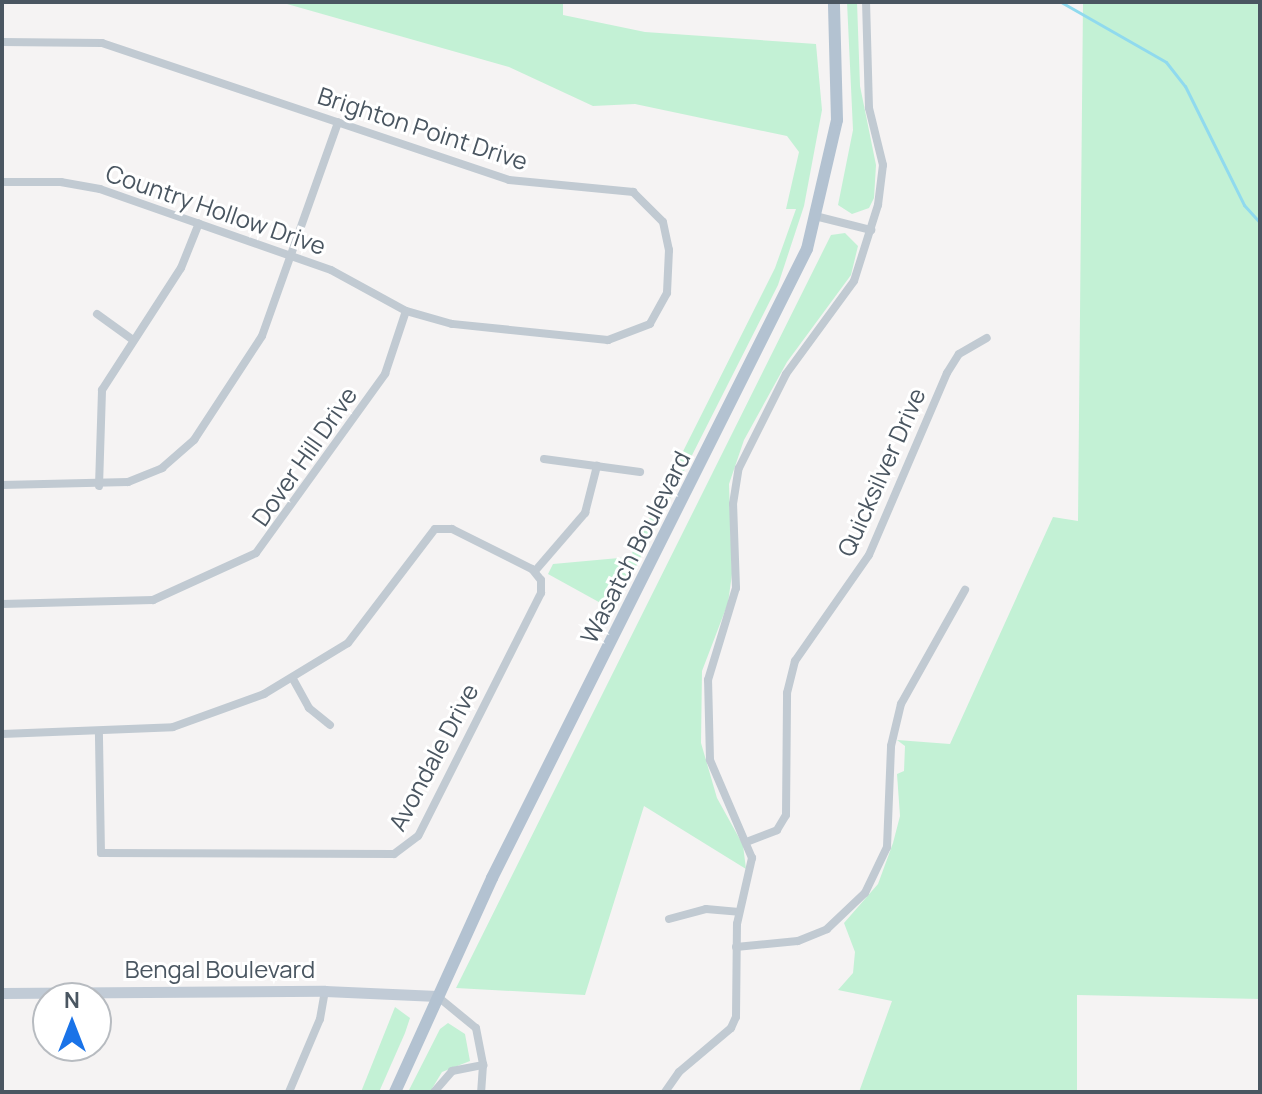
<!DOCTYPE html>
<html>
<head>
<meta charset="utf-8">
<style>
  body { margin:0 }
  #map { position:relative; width:1262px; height:1094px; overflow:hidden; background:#f5f3f3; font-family:Manrope,sans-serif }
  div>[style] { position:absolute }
  .green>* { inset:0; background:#c3f1d5 }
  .stream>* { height:3px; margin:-1.5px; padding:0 1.5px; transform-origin:1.5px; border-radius:1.5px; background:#90daee }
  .street>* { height:8px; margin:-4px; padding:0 4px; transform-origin:4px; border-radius:4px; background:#c1cad2 }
  .secondary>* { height:11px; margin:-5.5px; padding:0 5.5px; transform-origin:5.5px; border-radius:5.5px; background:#c1cbd6 }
  .primary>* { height:12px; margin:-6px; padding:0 6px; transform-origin:6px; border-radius:6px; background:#b3c2d1 }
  span { translate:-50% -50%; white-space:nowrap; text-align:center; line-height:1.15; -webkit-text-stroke:6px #fff; paint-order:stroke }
  .street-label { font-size:24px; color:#4a5661 }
  .frame { position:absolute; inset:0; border:4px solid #4a5661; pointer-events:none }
  .north { position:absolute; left:32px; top:982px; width:80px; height:80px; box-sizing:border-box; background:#fff; border:2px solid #b7bbc0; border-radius:50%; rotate:0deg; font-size:22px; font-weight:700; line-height:32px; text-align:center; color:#4a5661 }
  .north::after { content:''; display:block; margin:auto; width:28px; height:36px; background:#1a73e8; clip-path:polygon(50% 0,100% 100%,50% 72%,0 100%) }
</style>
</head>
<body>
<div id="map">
  <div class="green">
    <div style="clip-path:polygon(280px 2px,563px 2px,563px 15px,645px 32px,816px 44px,822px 110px,804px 206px,778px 285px,631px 576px,606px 606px,548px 574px,553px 564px,630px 557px,775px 268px,796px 209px,786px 209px,799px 152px,787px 136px,635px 104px,593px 106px,509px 67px)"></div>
    <div style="clip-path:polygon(847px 2px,857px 2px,860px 86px,876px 165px,874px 198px,869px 208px,852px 214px,838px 205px,853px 130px)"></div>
    <div style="clip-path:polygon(1083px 2px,1260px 2px,1260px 999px,1077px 995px,1077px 1092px,859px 1092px,892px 1001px,838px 990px,853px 973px,855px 952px,844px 923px,878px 884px,893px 843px,900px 816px,897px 774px,904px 771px,905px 746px,897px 740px,950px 744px,1053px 517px,1078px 521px)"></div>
    <div style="clip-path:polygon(845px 233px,858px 246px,851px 275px,787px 362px,744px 440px,729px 484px,732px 574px,728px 603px,702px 671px,701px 743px,717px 798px,743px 845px,746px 869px,644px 806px,585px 995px,456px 988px,831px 235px)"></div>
    <div style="clip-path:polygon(395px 1007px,410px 1018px,405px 1033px,379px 1092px,361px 1092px)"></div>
    <div style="clip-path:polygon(448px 1023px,465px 1034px,470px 1061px,442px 1072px,430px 1092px,408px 1092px,440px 1029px)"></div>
  </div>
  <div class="stream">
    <div style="left:1061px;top:2px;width:121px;rotate:29.7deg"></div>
    <div style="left:1166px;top:62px;width:31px;rotate:52deg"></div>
    <div style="left:1185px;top:86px;width:133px;rotate:63.6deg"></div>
    <div style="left:1244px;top:205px;width:24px;rotate:48deg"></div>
  </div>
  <div class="street">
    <div style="left:2px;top:42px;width:100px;rotate:0.6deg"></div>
    <div style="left:102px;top:43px;width:429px;rotate:18.6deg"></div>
    <div style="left:509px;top:180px;width:125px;rotate:5.5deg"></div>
    <div style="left:633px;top:192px;width:42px;rotate:45deg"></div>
    <div style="left:663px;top:222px;width:29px;rotate:78deg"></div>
    <div style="left:669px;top:250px;width:43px;rotate:92.7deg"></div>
    <div style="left:667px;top:293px;width:35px;rotate:119deg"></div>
    <div style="left:650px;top:324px;width:45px;rotate:159.1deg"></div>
    <div style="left:608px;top:340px;width:157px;rotate:-174.1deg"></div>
    <div style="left:452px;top:324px;width:48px;rotate:-164.2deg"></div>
    <div style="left:406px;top:311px;width:85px;rotate:-151.3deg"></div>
    <div style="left:331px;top:270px;width:245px;rotate:-160.7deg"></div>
    <div style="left:100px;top:189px;width:40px;rotate:-170deg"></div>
    <div style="left:61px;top:182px;width:59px;rotate:180deg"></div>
    <div style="left:819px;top:217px;width:54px;rotate:14deg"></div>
    <div style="left:97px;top:314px;width:44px;rotate:35.8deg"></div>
    <div style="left:544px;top:459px;width:97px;rotate:7.7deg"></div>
    <div style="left:2px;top:485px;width:126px;rotate:-1.4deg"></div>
    <div style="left:128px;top:482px;width:37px;rotate:-22deg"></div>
    <div style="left:162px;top:468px;width:43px;rotate:-41.2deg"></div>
    <div style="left:194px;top:440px;width:124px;rotate:-56.8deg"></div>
    <div style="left:262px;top:336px;width:227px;rotate:-70.4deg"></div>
    <div style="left:99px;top:486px;width:96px;rotate:-88.2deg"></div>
    <div style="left:102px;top:390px;width:145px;rotate:-57.1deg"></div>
    <div style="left:181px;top:268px;width:48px;rotate:-68.2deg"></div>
    <div style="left:535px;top:571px;width:77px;rotate:-49.2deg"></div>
    <div style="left:585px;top:513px;width:49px;rotate:-75.7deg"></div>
    <div style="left:2px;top:604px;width:151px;rotate:-1.5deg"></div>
    <div style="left:153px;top:600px;width:113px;rotate:-24.5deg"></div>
    <div style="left:256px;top:553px;width:221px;rotate:-54.2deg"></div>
    <div style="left:385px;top:374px;width:66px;rotate:-71.6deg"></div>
    <div style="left:293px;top:679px;width:33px;rotate:61deg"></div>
    <div style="left:309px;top:708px;width:27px;rotate:39deg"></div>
    <div style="left:2px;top:734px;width:171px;rotate:-2.3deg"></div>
    <div style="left:173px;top:727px;width:97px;rotate:-19.9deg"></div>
    <div style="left:264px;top:694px;width:98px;rotate:-31.3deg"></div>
    <div style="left:348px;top:643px;width:143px;rotate:-52.7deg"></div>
    <div style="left:435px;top:529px;width:17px"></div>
    <div style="left:452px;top:529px;width:89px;rotate:26.6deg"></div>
    <div style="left:532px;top:569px;width:14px;rotate:51deg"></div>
    <div style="left:541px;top:580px;width:13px;rotate:90deg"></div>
    <div style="left:541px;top:593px;width:272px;rotate:116.8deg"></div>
    <div style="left:418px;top:836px;width:30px;rotate:143deg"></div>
    <div style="left:394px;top:854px;width:293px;rotate:-179.8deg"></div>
    <div style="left:101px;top:853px;width:120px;rotate:-91deg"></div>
    <div style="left:749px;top:841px;width:30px;rotate:-21deg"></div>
    <div style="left:777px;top:830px;width:17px;rotate:-59deg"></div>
    <div style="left:786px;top:815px;width:122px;rotate:-89.5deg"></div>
    <div style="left:787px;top:693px;width:33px;rotate:-76deg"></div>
    <div style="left:795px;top:661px;width:129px;rotate:-55.1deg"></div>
    <div style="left:869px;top:555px;width:198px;rotate:-66.8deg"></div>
    <div style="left:947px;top:373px;width:22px;rotate:-58deg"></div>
    <div style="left:959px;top:354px;width:32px;rotate:-30deg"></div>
    <div style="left:669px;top:919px;width:38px;rotate:-15deg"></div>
    <div style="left:706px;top:909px;width:33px;rotate:5deg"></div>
    <div style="left:736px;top:947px;width:62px;rotate:-5.5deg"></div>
    <div style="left:798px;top:941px;width:31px;rotate:-22deg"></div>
    <div style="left:827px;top:929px;width:52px;rotate:-43.5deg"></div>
    <div style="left:865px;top:893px;width:51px;rotate:-64.4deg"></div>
    <div style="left:887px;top:847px;width:101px;rotate:-87.7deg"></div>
    <div style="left:891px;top:746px;width:43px;rotate:-76.6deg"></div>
    <div style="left:901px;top:704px;width:131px;rotate:-60.7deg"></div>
    <div style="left:437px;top:996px;width:50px;rotate:39.4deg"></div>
    <div style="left:476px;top:1028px;width:38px;rotate:79deg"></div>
    <div style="left:483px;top:1065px;width:27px;rotate:94deg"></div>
    <div style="left:289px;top:1092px;width:79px;rotate:-67deg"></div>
    <div style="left:320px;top:1019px;width:28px;rotate:-80deg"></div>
    <div style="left:434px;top:1092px;width:28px;rotate:-49deg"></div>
    <div style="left:452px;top:1071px;width:32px;rotate:-11deg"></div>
    <div style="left:665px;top:1092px;width:24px;rotate:-55deg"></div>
    <div style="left:679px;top:1072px;width:68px;rotate:-40.2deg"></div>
    <div style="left:731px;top:1028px;width:12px;rotate:-66deg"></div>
    <div style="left:736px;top:1017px;width:93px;rotate:-89.4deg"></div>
    <div style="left:737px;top:924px;width:68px;rotate:-77.2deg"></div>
    <div style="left:752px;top:858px;width:107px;rotate:-113.2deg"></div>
    <div style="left:710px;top:760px;width:80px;rotate:-91.4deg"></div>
    <div style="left:708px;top:680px;width:96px;rotate:-73.1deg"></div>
    <div style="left:736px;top:588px;width:84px;rotate:-92deg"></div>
    <div style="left:733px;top:504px;width:36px;rotate:-81deg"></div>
    <div style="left:739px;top:468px;width:105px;rotate:-63.4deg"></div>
    <div style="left:786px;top:374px;width:115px;rotate:-53.8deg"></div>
    <div style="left:854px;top:281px;width:80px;rotate:-72.5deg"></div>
    <div style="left:878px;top:205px;width:40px;rotate:-82.9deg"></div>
    <div style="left:883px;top:165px;width:59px;rotate:-103.8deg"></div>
    <div style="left:869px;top:108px;width:106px;rotate:-91.6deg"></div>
  </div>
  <div class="secondary">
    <div style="left:2px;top:993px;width:323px;rotate:-0.4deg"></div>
    <div style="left:325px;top:991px;width:112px;rotate:2.6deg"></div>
  </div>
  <div class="primary">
    <div style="left:395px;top:1092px;width:235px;rotate:-65.6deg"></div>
    <div style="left:492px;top:878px;width:703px;rotate:-63.4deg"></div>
    <div style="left:807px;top:249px;width:132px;rotate:-76.9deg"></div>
    <div style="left:837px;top:120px;width:118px;rotate:-91.5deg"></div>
  </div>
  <div class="street-label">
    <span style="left:423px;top:128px;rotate:18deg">Brighton Point Drive</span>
    <span style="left:216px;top:209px;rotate:19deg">Country Hollow Drive</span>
    <span style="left:304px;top:456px;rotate:-55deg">Dover Hill Drive</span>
    <span style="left:881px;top:472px;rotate:-66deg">Quicksilver Drive</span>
    <span style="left:635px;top:547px;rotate:-63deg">Wasatch Boulevard</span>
    <span style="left:433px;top:757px;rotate:-62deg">Avondale Drive</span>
    <span style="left:220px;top:969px">Bengal Boulevard</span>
  </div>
  <div class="frame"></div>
  <div class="north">N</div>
</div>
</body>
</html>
